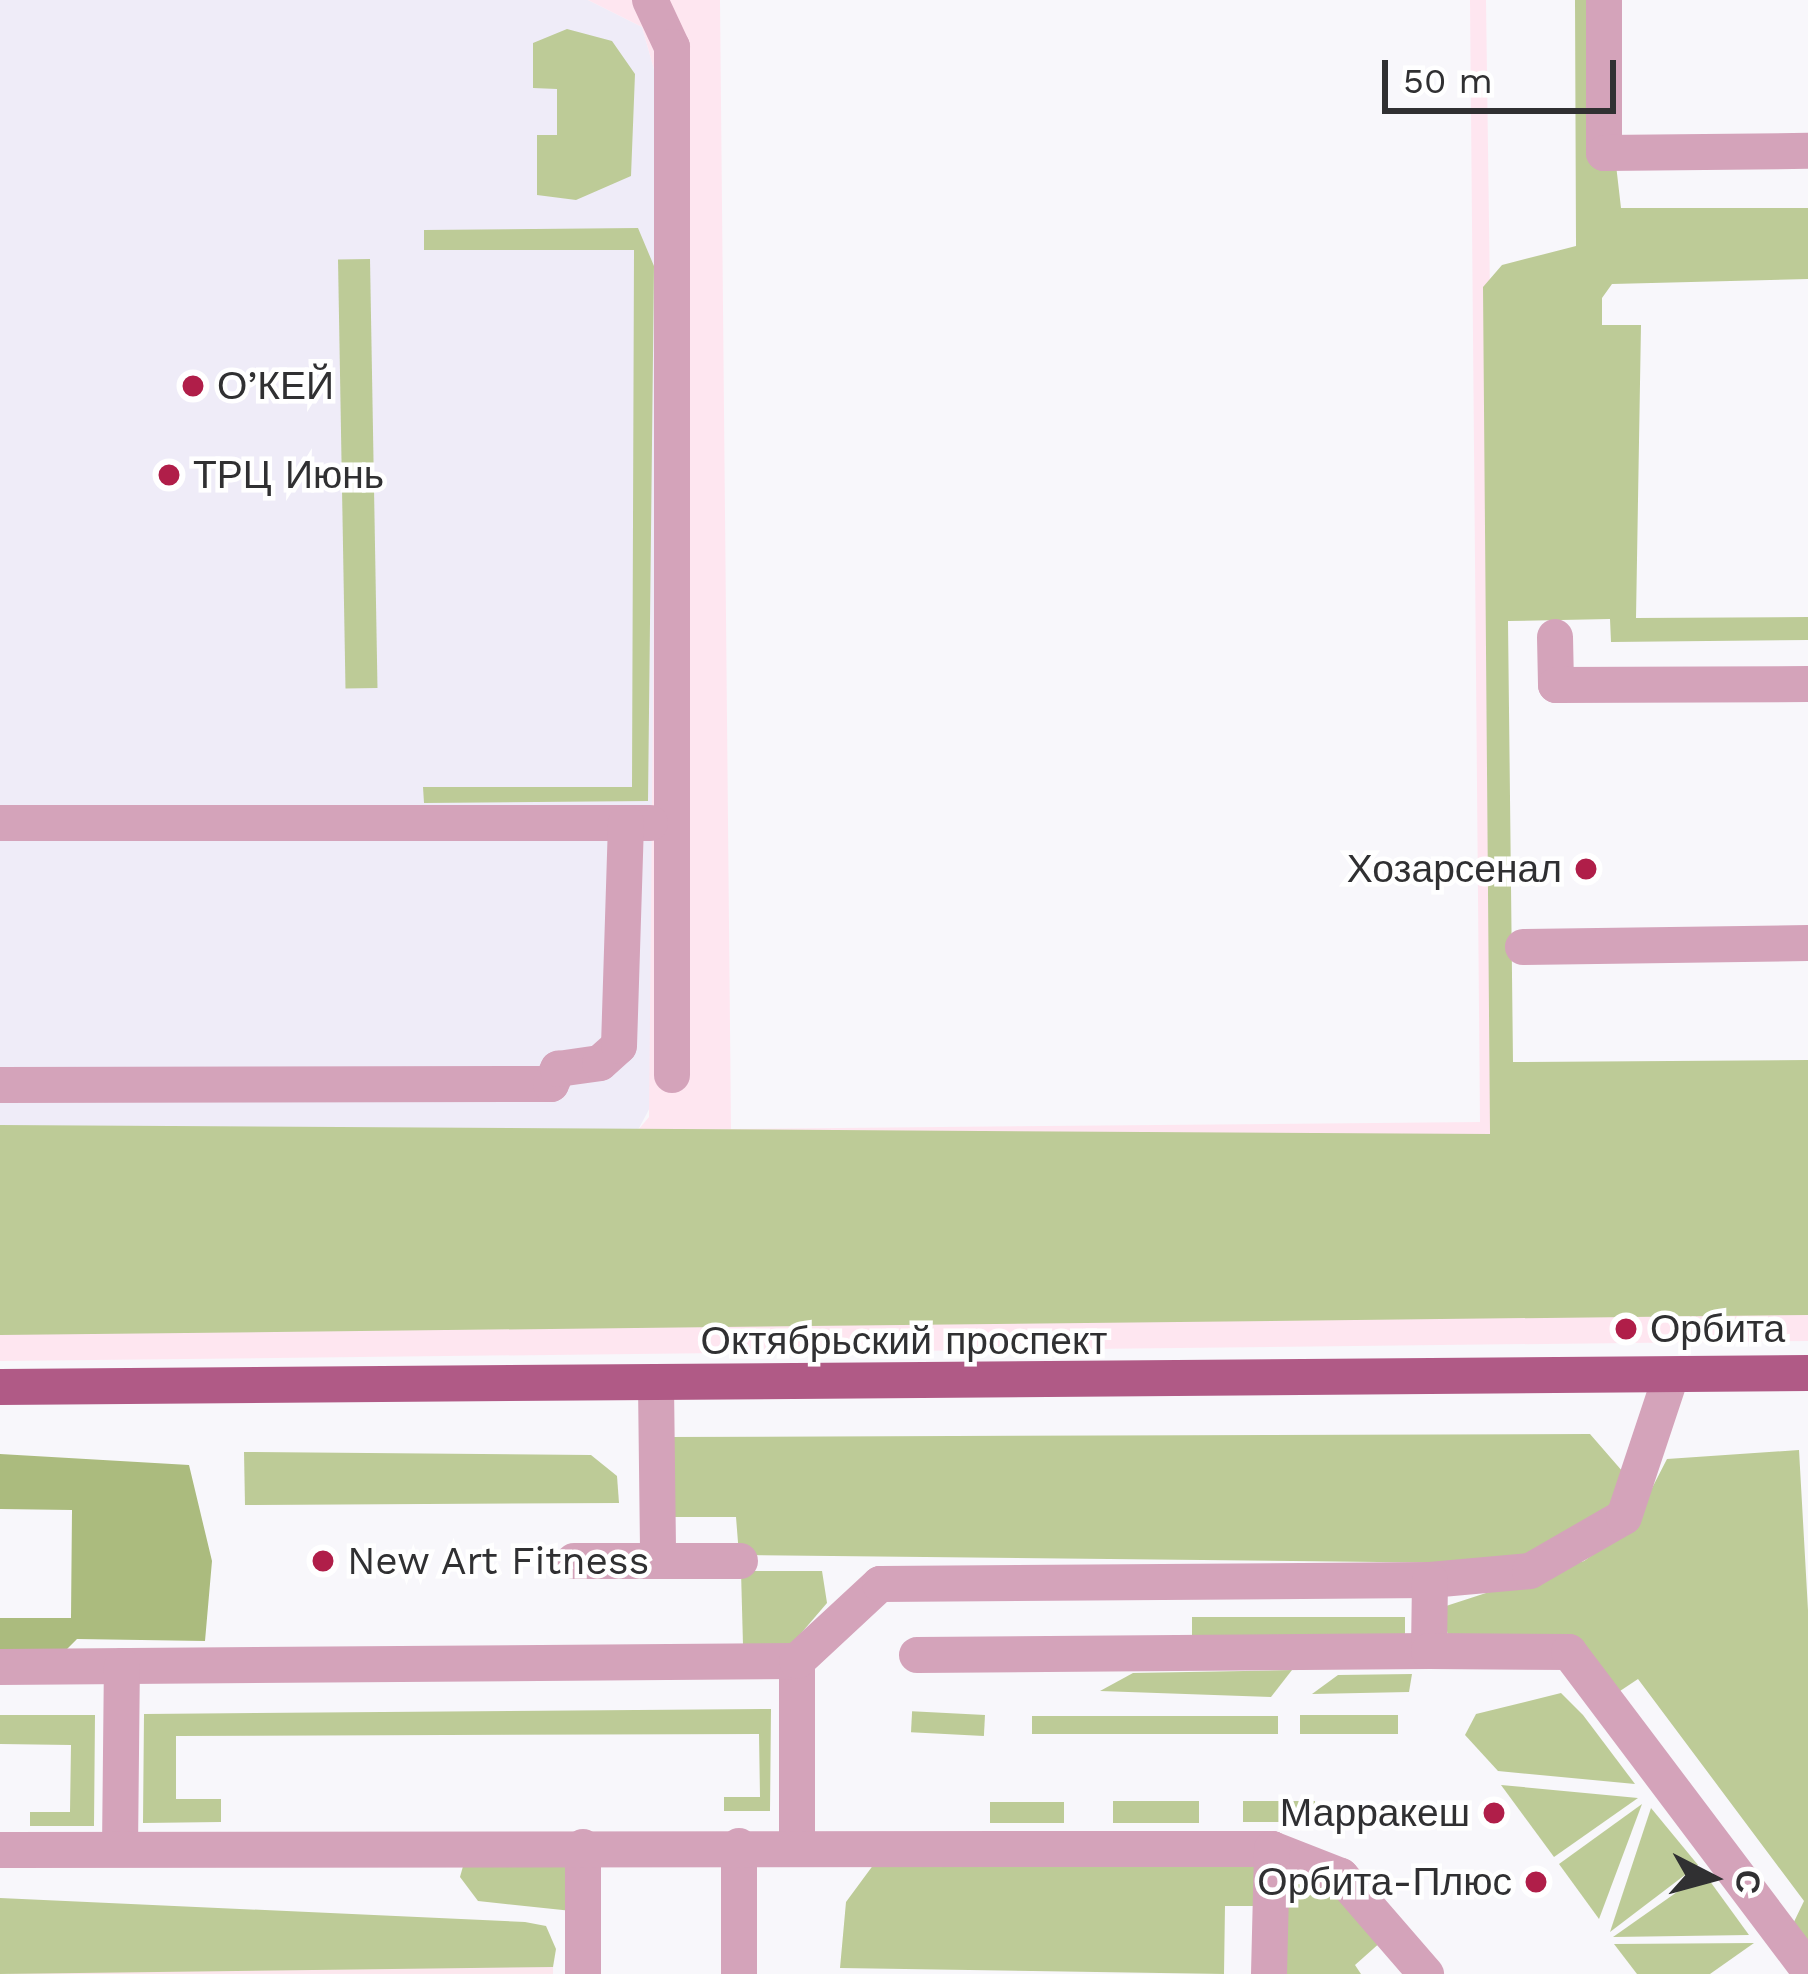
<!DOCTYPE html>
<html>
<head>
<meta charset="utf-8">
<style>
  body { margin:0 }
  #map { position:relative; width:1808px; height:1974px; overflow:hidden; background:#f8f7fb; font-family:"Work Sans",sans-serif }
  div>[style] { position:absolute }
  .built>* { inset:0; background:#efecf8 }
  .industrial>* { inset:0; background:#fee6f0 }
  .education>* { inset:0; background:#fce7ee; transform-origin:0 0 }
  .green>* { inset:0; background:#bdcb97; transform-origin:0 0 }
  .forest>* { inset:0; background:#abbb7e }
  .minor>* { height:36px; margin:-18px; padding:0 18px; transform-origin:18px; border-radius:18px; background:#d4a3ba }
  .major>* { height:36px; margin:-18px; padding:0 18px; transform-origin:18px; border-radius:18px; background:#b05a86 }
  .dots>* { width:33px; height:33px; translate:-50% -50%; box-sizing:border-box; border:6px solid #fff; border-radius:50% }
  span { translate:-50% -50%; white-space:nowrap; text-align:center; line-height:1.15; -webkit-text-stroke:9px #fff; paint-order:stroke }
  .poi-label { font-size:39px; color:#303032 }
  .left { translate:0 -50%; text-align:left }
  .right { translate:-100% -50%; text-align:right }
  .street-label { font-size:39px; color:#303032 }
  .north { position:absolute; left:1652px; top:1818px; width:120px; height:120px; -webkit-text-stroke:9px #fff; paint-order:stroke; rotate:96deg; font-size:33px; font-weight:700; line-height:48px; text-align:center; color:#303032 }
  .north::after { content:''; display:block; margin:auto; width:42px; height:54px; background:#303032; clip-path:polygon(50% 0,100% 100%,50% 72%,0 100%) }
  .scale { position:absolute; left:1382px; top:60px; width:234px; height:54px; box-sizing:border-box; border:6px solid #303032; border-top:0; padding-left:15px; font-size:36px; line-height:42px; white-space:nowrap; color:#303032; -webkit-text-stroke:9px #fff; paint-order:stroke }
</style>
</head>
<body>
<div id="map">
  <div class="built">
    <div style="clip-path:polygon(0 0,588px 0,642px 27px,659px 87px,655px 1098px,638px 1130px,0 1131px)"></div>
  </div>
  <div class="industrial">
    <div style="clip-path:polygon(588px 0,720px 0,731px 1129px,1480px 1122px,1470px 0,1486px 0,1502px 1186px,1808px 1179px,1808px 1341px,0 1361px,0 1131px,638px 1130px,649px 1117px,659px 87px,642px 27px)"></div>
  </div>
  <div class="education">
    <div style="left:9px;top:1967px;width:544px;height:7px"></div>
  </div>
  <div class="green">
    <div style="clip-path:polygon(1575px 0,1597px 0,1621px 208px,1808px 208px,1808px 279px,1612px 284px,1602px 298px,1602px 325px,1641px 325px,1636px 618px,1808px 617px,1808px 640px,1611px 642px,1610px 619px,1508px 621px,1513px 1062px,1808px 1060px,1808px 1315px,0 1335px,0 1125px,1490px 1134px,1483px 287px,1502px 265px,1576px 246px)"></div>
    <div style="clip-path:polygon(567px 29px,612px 41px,635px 74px,631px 176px,576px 200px,537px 195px,537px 135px,557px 135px,557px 89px,533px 88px,533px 43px)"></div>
    <div style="clip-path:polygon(638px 228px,654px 266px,648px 801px,424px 803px,423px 787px,632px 787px,634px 250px,424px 250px,424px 230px)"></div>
    <div style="left:370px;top:259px;width:429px;height:32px;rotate:89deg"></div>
    <div style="clip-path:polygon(1590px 1434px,1623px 1472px,1615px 1506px,1523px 1558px,1466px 1563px,739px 1555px,736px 1517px,670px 1517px,666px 1437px)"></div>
    <div style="clip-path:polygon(1799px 1450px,1808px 1610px,1808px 1948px,1792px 1926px,1804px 1901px,1638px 1679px,1617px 1693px,1583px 1658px,1448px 1637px,1443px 1607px,1584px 1561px,1632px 1527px,1667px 1459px)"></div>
    <div style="clip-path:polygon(244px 1452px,591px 1455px,617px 1476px,619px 1503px,245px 1505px)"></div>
    <div style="clip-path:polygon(741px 1571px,822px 1571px,827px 1603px,791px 1645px,743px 1645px)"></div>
    <div style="left:1192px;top:1617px;width:213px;height:19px"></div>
    <div style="clip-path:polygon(1292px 1670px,1271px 1697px,1100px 1691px,1133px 1673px)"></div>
    <div style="clip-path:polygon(1412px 1674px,1409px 1692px,1312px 1694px,1338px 1675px)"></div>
    <div style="clip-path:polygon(1561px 1693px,1583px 1715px,1635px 1784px,1498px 1771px,1465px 1735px,1476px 1714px)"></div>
    <div style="clip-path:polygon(771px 1709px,770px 1811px,724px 1811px,724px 1797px,760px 1797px,759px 1734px,176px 1736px,176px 1799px,221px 1799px,221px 1822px,143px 1823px,144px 1714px)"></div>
    <div style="clip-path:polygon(0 1715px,95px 1715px,94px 1826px,30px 1826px,30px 1812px,70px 1812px,71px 1745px,0 1744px)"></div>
    <div style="left:985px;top:1715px;width:21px;height:73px;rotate:93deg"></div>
    <div style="left:1300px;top:1715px;width:98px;height:19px"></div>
    <div style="left:1278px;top:1716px;width:18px;height:246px;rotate:90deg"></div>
    <div style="clip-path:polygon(1501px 1785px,1638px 1798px,1554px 1857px)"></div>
    <div style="left:1199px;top:1801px;width:22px;height:86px;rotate:90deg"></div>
    <div style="left:1243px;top:1801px;width:72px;height:21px"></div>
    <div style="left:1064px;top:1802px;width:21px;height:74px;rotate:90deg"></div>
    <div style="clip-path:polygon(1642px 1804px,1599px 1919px,1559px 1864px)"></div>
    <div style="clip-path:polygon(1651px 1808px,1698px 1865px,1610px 1932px)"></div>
    <div style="clip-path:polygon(465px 1859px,569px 1861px,572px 1911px,478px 1901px,460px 1877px)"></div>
    <div style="clip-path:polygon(1263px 1861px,1261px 1906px,1225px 1906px,1224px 1974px,840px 1968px,846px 1902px,874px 1864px)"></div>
    <div style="clip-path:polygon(1704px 1873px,1749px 1935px,1613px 1937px)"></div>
    <div style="clip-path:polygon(1291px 1884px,1325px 1885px,1382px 1941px,1355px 1965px,1361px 1974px,1280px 1974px)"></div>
    <div style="clip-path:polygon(0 1898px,525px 1922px,546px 1926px,556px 1949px,553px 1967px,0 1974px)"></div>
    <div style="clip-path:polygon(1754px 1943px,1710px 1974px,1637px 1974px,1614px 1944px)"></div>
  </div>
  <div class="forest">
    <div style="clip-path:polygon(0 1454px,189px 1465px,212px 1561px,205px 1641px,77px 1639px,62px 1654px,0 1653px,0 1618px,71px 1618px,72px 1510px,0 1509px)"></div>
  </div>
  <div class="minor">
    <div style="left:650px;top:0;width:52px;rotate:64.9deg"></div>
    <div style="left:672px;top:47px;width:1028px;rotate:90deg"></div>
    <div style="left:1604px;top:0;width:153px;rotate:90deg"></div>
    <div style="left:1604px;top:153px;width:204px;rotate:-0.6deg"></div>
    <div style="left:1555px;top:637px;width:48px;rotate:88.8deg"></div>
    <div style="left:1556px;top:685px;width:252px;rotate:-0.2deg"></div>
    <div style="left:0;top:823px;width:650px"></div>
    <div style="left:1523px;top:947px;width:285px;rotate:-0.8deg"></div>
    <div style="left:0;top:1085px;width:551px;rotate:-0.1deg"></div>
    <div style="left:551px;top:1084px;width:17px;rotate:-65deg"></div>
    <div style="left:558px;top:1069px;width:42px;rotate:-8.1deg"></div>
    <div style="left:600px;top:1063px;width:25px;rotate:-42deg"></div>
    <div style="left:619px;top:1046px;width:223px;rotate:-88.2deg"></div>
    <div style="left:656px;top:1385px;width:176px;rotate:89.3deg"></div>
    <div style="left:574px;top:1561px;width:166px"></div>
    <div style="left:1430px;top:1580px;width:100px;rotate:-5.1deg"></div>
    <div style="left:1530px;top:1571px;width:108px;rotate:-29.9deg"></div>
    <div style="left:1624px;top:1517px;width:149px;rotate:-71.6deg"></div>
    <div style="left:917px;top:1655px;width:512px;rotate:-0.45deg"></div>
    <div style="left:797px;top:1661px;width:184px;rotate:90deg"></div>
    <div style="left:0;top:1667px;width:797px;rotate:-0.43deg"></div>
    <div style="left:797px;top:1661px;width:113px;rotate:-42.9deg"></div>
    <div style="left:880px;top:1584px;width:550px;rotate:-0.42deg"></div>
    <div style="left:1430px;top:1580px;width:71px;rotate:90.8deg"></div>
    <div style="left:1429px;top:1651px;width:140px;rotate:0.4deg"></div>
    <div style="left:1569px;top:1652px;width:397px;rotate:53deg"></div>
    <div style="left:739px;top:1846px;width:128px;rotate:90deg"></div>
    <div style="left:583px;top:1847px;width:127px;rotate:90deg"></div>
    <div style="left:120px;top:1849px;width:183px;rotate:-89.4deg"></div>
    <div style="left:0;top:1850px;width:1272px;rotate:-0.05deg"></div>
    <div style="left:1272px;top:1849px;width:74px;rotate:21.4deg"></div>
    <div style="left:1341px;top:1876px;width:130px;rotate:49.1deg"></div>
    <div style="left:1269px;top:1974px;width:125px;rotate:-88.6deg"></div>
  </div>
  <div class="major">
    <div style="left:0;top:1387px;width:1808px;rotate:-0.44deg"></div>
  </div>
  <div class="dots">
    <div style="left:193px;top:386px;background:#b01e49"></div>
    <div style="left:169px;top:475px;background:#b01e49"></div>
    <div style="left:1586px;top:869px;background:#b01e49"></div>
    <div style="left:1626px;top:1329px;background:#b01e49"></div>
    <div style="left:323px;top:1561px;background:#b01e49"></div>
    <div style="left:1494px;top:1813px;background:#b01e49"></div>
    <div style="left:1536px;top:1882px;background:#b01e49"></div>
  </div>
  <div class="poi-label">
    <span class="left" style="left:217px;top:386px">О’КЕЙ</span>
    <span class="left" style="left:193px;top:475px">ТРЦ Июнь</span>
    <span class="right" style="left:1562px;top:869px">Хозарсенал</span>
    <span class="left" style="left:1650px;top:1329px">Орбита</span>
    <span class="left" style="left:347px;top:1561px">New Art Fitness</span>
    <span class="right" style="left:1470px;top:1813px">Марракеш</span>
    <span class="right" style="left:1512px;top:1882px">Орбита-Плюс</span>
  </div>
  <div class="street-label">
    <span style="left:904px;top:1341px">Октябрьский проспект</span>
  </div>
  <div class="north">С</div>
  <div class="scale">50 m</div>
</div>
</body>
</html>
